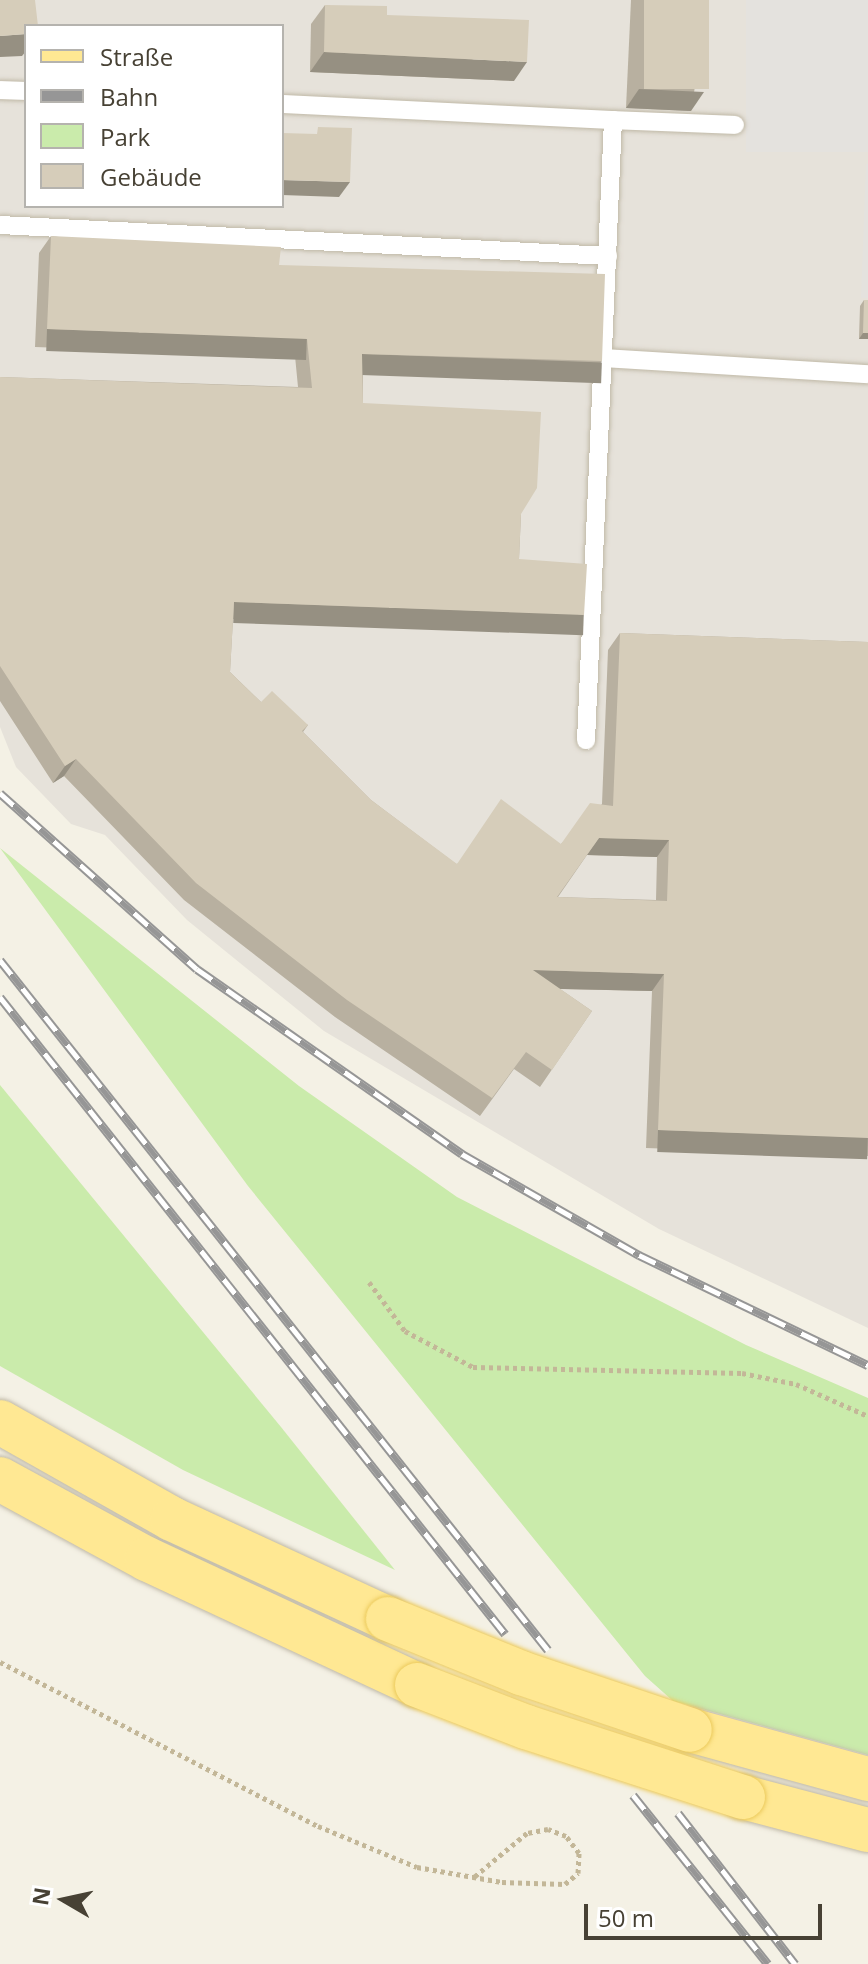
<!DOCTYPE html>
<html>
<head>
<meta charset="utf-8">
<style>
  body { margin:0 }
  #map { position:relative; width:868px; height:1964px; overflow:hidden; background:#f4f1e5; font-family:"Open Sans",sans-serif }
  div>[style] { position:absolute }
  .industrial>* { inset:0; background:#e6e2da }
  .green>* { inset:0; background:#caebab }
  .parking>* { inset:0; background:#e4e2de; transform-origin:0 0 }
  .path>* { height:5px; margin-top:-2.5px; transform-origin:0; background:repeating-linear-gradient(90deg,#c3b798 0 4px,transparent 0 8px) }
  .roads { filter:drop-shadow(0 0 2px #c0b9a7) drop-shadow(0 0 2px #c0b9a7) }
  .service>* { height:18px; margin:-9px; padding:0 9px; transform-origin:9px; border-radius:9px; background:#fff }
  .primary>* { height:44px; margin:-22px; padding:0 22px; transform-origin:22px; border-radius:22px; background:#ffe893 }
  .rail>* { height:9px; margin-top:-4.5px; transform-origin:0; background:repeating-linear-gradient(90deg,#fff 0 18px,#969696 0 36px); box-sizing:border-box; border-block:2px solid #969696 }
  .bridges { filter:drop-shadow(0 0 2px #ecca5c) drop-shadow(0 0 2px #ecca5c) }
  .primary-bridge>* { height:44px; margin:-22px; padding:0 22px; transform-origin:22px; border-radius:22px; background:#ffe893 }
  .wall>* { inset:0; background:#b8b0a0 }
  .shaded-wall>* { inset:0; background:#969082; transform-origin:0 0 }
  .building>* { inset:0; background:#d6cdba; transform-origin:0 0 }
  span { translate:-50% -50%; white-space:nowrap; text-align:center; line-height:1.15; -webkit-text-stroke:8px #fff; paint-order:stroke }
  .legend { position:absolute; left:24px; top:24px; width:260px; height:184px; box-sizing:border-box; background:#fff; border:2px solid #b5b3ae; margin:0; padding:10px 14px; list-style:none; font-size:24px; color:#474134 }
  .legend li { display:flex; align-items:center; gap:16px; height:40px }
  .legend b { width:40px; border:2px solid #b5b3ae }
  .north { position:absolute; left:24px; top:1860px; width:80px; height:80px; -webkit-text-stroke:6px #fff; paint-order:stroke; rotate:279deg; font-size:22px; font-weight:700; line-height:32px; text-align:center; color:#474134 }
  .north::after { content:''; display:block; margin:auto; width:28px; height:36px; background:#474134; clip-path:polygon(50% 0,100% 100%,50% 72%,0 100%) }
  .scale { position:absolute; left:584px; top:1904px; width:238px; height:36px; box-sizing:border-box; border:4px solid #474134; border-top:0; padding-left:10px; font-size:24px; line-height:28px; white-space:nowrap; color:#474134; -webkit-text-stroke:6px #fff; paint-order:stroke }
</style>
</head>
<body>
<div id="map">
  <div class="industrial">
    <div style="clip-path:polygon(evenodd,0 0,868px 0,868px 1328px,659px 1229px,324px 1031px,187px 920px,105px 835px,71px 824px,16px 767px,0 727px,0 0,26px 26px,282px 26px,282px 206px,26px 206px,26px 26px)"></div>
  </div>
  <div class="green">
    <div style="clip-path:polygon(0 848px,299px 1086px,457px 1197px,746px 1345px,868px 1398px,868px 1755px,673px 1701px,645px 1676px,248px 1186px)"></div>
    <div style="clip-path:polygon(0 1085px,281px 1427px,395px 1570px,183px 1470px,0 1366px)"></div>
  </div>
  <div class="parking">
    <div style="left:746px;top:0;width:122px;height:152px"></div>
    <div style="clip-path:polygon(866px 164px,868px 164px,868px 298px,861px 298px)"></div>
  </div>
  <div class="path">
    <div style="left:369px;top:1282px;width:61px;rotate:53.7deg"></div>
    <div style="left:405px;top:1331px;width:77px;rotate:27.9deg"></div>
    <div style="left:473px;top:1367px;width:269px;rotate:1.3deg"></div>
    <div style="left:742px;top:1373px;width:55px;rotate:11.5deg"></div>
    <div style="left:796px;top:1384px;width:79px;rotate:24deg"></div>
    <div style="left:0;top:1662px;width:358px;rotate:27.3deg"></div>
    <div style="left:318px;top:1826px;width:107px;rotate:22.5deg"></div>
    <div style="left:417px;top:1867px;width:86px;rotate:10deg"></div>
    <div style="left:502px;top:1882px;width:63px;rotate:1.8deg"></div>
    <div style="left:565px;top:1884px;width:17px;rotate:-40deg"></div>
    <div style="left:578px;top:1873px;width:20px;rotate:-87deg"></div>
    <div style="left:579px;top:1853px;width:21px;rotate:-127deg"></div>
    <div style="left:566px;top:1836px;width:19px;rotate:-159deg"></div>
    <div style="left:548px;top:1829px;width:21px;rotate:169deg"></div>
    <div style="left:527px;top:1833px;width:69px;rotate:140.3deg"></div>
  </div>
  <div class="roads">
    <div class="service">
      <div style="left:0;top:90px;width:26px;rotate:2deg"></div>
      <div style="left:282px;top:104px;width:331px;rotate:2.8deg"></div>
      <div style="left:613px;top:120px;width:621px;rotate:92.49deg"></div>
      <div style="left:613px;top:120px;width:122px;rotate:2.3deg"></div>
      <div style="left:0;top:225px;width:609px;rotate:2.92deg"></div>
      <div style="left:604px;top:358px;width:264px;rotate:3.5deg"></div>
    </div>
    <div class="primary">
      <div style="left:0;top:1422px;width:197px;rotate:29.4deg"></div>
      <div style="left:172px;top:1519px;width:238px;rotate:24.8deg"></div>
      <div style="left:0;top:1479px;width:167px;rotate:28.6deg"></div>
      <div style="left:147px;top:1559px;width:298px;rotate:25deg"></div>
      <div style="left:690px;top:1730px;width:185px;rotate:15.4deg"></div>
      <div style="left:743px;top:1797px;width:129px;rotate:14.8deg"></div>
    </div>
  </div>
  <div class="rail">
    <div style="left:0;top:793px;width:264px;rotate:41.8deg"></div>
    <div style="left:197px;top:969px;width:323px;rotate:34.9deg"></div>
    <div style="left:462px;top:1154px;width:204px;rotate:29.7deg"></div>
    <div style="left:639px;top:1255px;width:254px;rotate:25.7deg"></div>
    <div style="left:0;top:960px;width:881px;rotate:51.54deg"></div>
    <div style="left:0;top:997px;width:813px;rotate:51.59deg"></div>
    <div style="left:633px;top:1795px;width:216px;rotate:51.4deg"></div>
    <div style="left:678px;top:1813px;width:191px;rotate:52.2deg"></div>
  </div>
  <div class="bridges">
    <div class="primary-bridge">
      <div style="left:388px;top:1619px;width:144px;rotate:22.1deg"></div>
      <div style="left:521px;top:1673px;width:178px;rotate:18.6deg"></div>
      <div style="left:417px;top:1685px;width:117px;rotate:21.1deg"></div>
      <div style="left:526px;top:1727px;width:228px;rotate:17.9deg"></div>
    </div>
  </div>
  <div class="wall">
    <div style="clip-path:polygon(631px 0,709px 0,691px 111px,626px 108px)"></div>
    <div style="clip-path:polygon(325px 5px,387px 15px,514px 81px,310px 72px,311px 24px)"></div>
    <div style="clip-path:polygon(evenodd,51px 236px,279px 265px,602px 361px,590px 378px,363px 371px,363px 403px,521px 514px,519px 559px,572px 632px,233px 619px,230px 672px,261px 702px,308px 725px,303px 732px,371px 800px,456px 864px,561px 844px,602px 804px,608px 650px,620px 633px,868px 642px,868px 1156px,646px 1148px,652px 991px,560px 989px,592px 1011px,540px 1087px,514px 1069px,480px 1116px,335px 1017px,184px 900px,64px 776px,53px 783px,0 701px,0 377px,298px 387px,295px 356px,35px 347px,39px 253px,51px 236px,587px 855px,657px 857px,656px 900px,558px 897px,587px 855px)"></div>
    <div style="clip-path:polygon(864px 300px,868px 339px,859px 339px,860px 306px)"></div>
  </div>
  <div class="shaded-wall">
    <div style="clip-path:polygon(26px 34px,26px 51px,22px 56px,0 57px,0 36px)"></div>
    <div style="clip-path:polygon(324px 52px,527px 62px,514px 81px,310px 72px)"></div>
    <div style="clip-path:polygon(639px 89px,704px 92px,691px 111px,626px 108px)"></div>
    <div style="clip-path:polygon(282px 180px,350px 182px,339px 197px,282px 195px)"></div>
    <div style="clip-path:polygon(205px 206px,273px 206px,272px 208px)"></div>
    <div style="left:47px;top:329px;width:260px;height:22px;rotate:2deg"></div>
    <div style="clip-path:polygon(863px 333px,868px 333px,868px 339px,859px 339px)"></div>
    <div style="left:362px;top:354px;width:240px;height:21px;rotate:2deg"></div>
    <div style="left:234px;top:602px;width:350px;height:21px;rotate:2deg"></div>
    <div style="clip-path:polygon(76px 759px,64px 776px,53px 783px,65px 766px)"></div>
    <div style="clip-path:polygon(599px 838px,669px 840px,657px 857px,587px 855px)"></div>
    <div style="clip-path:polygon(533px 970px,664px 974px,652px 991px,521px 988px)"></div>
    <div style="left:658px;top:1130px;width:210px;height:22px;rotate:2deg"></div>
  </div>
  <div class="building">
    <div style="clip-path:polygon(0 0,35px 0,38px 26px,26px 26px,26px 34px,0 36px)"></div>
    <div style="left:644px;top:0;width:65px;height:89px"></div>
    <div style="clip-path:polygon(325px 5px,387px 6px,387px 15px,529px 20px,527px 62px,324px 52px)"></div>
    <div style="clip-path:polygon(318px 127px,352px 128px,350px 182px,282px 180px,282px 188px,282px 133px,317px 134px)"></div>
    <div style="clip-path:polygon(evenodd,51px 236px,281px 247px,279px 265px,605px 274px,602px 361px,362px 354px,363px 403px,541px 412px,537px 488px,521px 514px,519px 559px,587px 564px,584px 615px,234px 602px,230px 672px,261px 702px,272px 691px,308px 725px,302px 731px,371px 800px,457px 864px,501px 799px,561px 844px,590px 803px,613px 806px,620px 633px,868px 642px,868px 1138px,658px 1130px,664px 974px,533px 970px,592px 1011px,552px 1070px,526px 1052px,492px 1098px,347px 1000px,196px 883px,76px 759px,65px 766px,0 666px,0 377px,312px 388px,307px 339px,47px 329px,51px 236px,599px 838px,669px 840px,667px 901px,557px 897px,599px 838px)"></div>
    <div style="clip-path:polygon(864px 300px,868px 300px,868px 333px,863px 333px)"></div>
  </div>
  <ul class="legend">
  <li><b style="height:10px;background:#ffe893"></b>Straße</li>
  <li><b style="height:10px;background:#969696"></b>Bahn</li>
  <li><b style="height:22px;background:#caebab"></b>Park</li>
  <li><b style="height:22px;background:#d6cdba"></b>Gebäude</li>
  </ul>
  <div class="north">N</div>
  <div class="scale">50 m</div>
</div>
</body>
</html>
